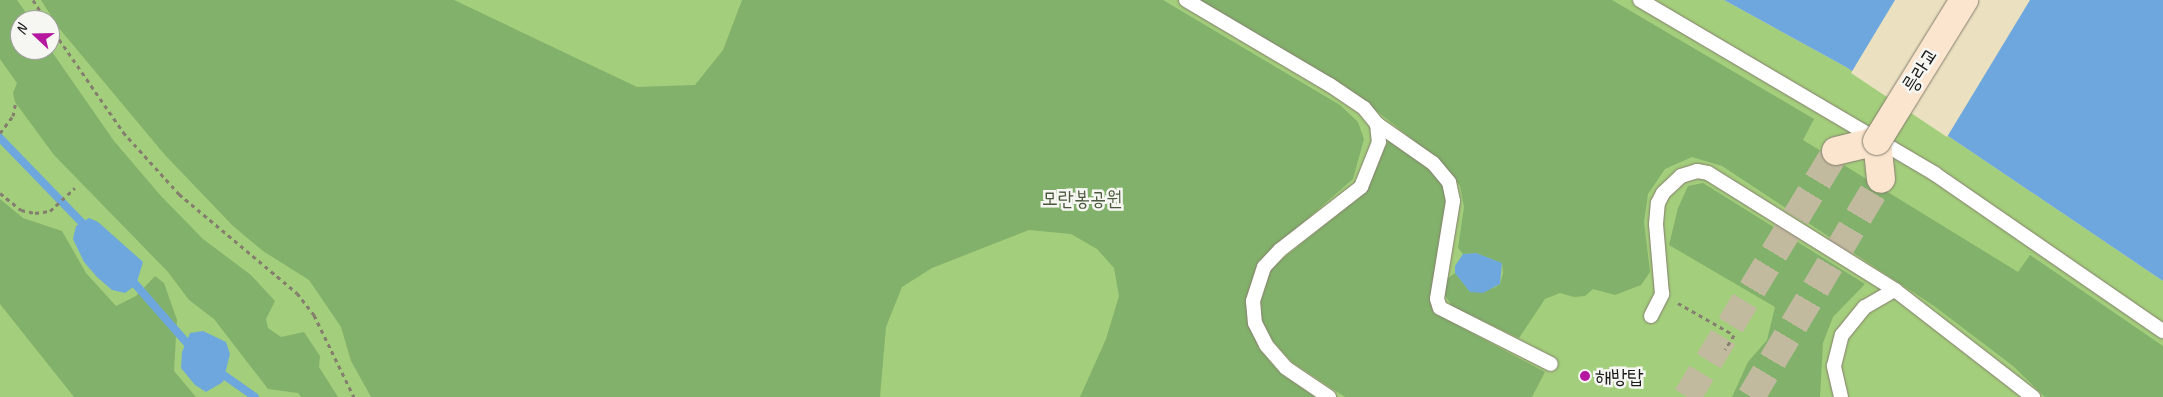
<!DOCTYPE html>
<html>
<head>
<meta charset="utf-8">
<style>
  body { margin:0 }
  #map { position:relative; width:2163px; height:397px; overflow:hidden; background:#ebe1c0; font-family:Caveat,"Poor Story",sans-serif }
  div>[style] { position:absolute }
  .green>* { inset:0; background:#a3ce7b }
  .forest>* { inset:0; background:#82b16b }
  .water>* { inset:0; background:#6ea7dd }
  .pier>* { inset:0; background:#ebe1c0 }
  .stream>* { height:8px; margin:-4px; padding:0 4px; transform-origin:4px; border-radius:4px; background:#6ea7dd }
  .secondary-tunnel>* { height:28px; margin-top:-14px; transform-origin:0; background:repeating-linear-gradient(90deg,#c2ba9f 0 28px,transparent 0 42px) }
  .path>* { height:3px; margin-top:-1.5px; transform-origin:0; background:repeating-linear-gradient(90deg,#847e6e 0 4px,transparent 0 8px) }
  .roads { filter:drop-shadow(0 0 1px #847e6e) drop-shadow(0 0 1px #847e6e) }
  .lane>* { height:14px; margin:-7px; padding:0 7px; transform-origin:7px; border-radius:7px; background:#fff }
  .secondary>* { height:28px; margin:-14px; padding:0 14px; transform-origin:14px; border-radius:14px; background:#fbe5cf }
  .bridges { filter:drop-shadow(0 0 1px #847e6e) drop-shadow(0 0 1px #847e6e) }
  .secondary-bridge>* { height:28px; margin:-14px; padding:0 14px; transform-origin:14px; border-radius:14px; background:#fbe5cf }
  .dots>* { width:14px; height:14px; translate:-50% -50%; box-sizing:border-box; border:2px solid #f6f6f2; border-radius:50% }
  span { translate:-50% -50%; white-space:nowrap; text-align:center; line-height:1.15; -webkit-text-stroke:5px #f6f6f2; paint-order:stroke }
  .street-label { font-size:20px; color:#1c1c1c }
  .park-label { font-size:20px; color:#4b5a3d }
  .poi-label { font-size:20px; color:#1c1c1c }
  .left { translate:0 -50%; text-align:left }
  .north { position:absolute; left:10px; top:10px; width:50px; height:50px; box-sizing:border-box; background:#f6f6f2; border:1px solid #9f9f9c; border-radius:50%; rotate:291deg; font-size:14px; font-weight:700; line-height:20px; text-align:center; color:#1c1c1c }
  .north::after { content:''; display:block; margin:auto; width:18px; height:22px; background:#b5179e; clip-path:polygon(50% 0,100% 100%,50% 72%,0 100%) }
</style>
</head>
<body>
<div id="map">
  <div class="green">
    <div style="clip-path:polygon(evenodd,0 0,1724px 0,1846px 67px,2163px 281px,2163px 397px,0 397px,0 0,20px 20px,50px 20px,50px 50px,20px 50px,20px 20px)"></div>
  </div>
  <div class="forest">
    <div style="clip-path:polygon(0 0,17px 0,31px 20px,20px 20px,20px 50px,50px 49px,114px 141px,161px 196px,203px 239px,251px 275px,275px 301px,266px 319px,268px 328px,281px 337px,304px 332px,320px 356px,319px 367px,338px 397px,301px 397px,298px 393px,268px 389px,214px 319px,189px 300px,168px 272px,54px 155px,15px 102px,13px 93px,17px 83px,0 59px)"></div>
    <div style="clip-path:polygon(41px 0,454px 0,637px 87px,695px 85px,723px 50px,742px 0,1163px 0,1340px 105px,1358px 122px,1364px 139px,1353px 179px,1259px 261px,1246px 302px,1249px 325px,1260px 350px,1281px 374px,1315px 397px,1080px 397px,1106px 339px,1119px 296px,1114px 268px,1097px 249px,1071px 234px,1029px 230px,932px 268px,902px 287px,886px 327px,880px 397px,371px 397px,351px 361px,341px 327px,309px 280px,263px 251px,233px 226px,165px 155px,58px 27px)"></div>
    <div style="clip-path:polygon(1197px 0,1612px 0,1814px 119px,1803px 140px,2018px 272px,2030px 255px,2163px 346px,2163px 397px,2045px 397px,2013px 366px,1934px 306px,1722px 166px,1692px 157px,1665px 169px,1648px 194px,1644px 222px,1650px 272px,1641px 285px,1615px 295px,1593px 289px,1585px 296px,1574px 297px,1560px 293px,1545px 299px,1519px 338px,1452px 306px,1445px 295px,1447px 279px,1455px 273px,1470px 292px,1494px 288px,1500px 284px,1503px 273px,1502px 263px,1476px 253px,1463px 254px,1458px 248px,1464px 207px,1460px 186px,1442px 163px,1363px 100px)"></div>
    <div style="clip-path:polygon(1389px 139px,1435px 170px,1444px 186px,1446px 219px,1434px 282px,1434px 313px,1545px 372px,1532px 397px,1345px 397px,1292px 362px,1273px 341px,1262px 320px,1261px 301px,1271px 268px,1365px 193px)"></div>
    <div style="clip-path:polygon(1703px 183px,1865px 284px,1833px 317px,1823px 343px,1820px 397px,1732px 397px,1748px 362px,1767px 340px,1775px 307px,1669px 245px,1678px 208px,1688px 186px)"></div>
    <div style="clip-path:polygon(0 199px,23px 218px,62px 231px,86px 273px,116px 306px,136px 296px,155px 276px,164px 283px,177px 320px,174px 371px,196px 397px,74px 397px,0 304px)"></div>
  </div>
  <div class="water">
    <div style="clip-path:polygon(1724px 0,2163px 0,2163px 281px,1846px 67px)"></div>
    <div style="clip-path:polygon(89px 218px,98px 222px,143px 262px,136px 285px,125px 293px,112px 290px,97px 277px,84px 262px,73px 239px,76px 226px)"></div>
    <div style="clip-path:polygon(1476px 253px,1502px 263px,1500px 284px,1483px 293px,1470px 292px,1455px 273px,1455px 266px,1463px 254px)"></div>
    <div style="clip-path:polygon(203px 331px,226px 342px,230px 354px,223px 382px,206px 392px,195px 385px,181px 368px,182px 352px,190px 333px)"></div>
  </div>
  <div class="pier">
    <div style="clip-path:polygon(1895px 0,2030px 0,1947px 137px,1851px 73px)"></div>
  </div>
  <div class="stream">
    <div style="left:0;top:138px;width:128px;rotate:45.9deg"></div>
    <div style="left:129px;top:277px;width:96px;rotate:48.8deg"></div>
    <div style="left:218px;top:371px;width:45px;rotate:35.1deg"></div>
  </div>
  <div class="secondary-tunnel">
    <div style="left:1687px;top:397px;width:288px;rotate:-58.8deg"></div>
    <div style="left:1751px;top:397px;width:254px;rotate:-59.2deg"></div>
  </div>
  <div class="path">
    <div style="left:33px;top:0;width:24px;rotate:57deg"></div>
    <div style="left:50px;top:26px;width:129px;rotate:55.4deg"></div>
    <div style="left:123px;top:132px;width:84px;rotate:47.9deg"></div>
    <div style="left:179px;top:194px;width:154px;rotate:40deg"></div>
    <div style="left:297px;top:293px;width:28px;rotate:52deg"></div>
    <div style="left:314px;top:315px;width:91px;rotate:64deg"></div>
    <div style="left:0;top:133px;width:21px;rotate:-53deg"></div>
    <div style="left:13px;top:116px;width:15px;rotate:-79deg"></div>
    <div style="left:0;top:193px;width:27px;rotate:39deg"></div>
    <div style="left:21px;top:210px;width:14px;rotate:12deg"></div>
    <div style="left:35px;top:213px;width:15px;rotate:-8deg"></div>
    <div style="left:50px;top:211px;width:34px;rotate:-43deg"></div>
    <div style="left:1678px;top:303px;width:64px;rotate:29.7deg"></div>
    <div style="left:1734px;top:335px;width:17px;rotate:121deg"></div>
  </div>
  <div class="roads">
    <div class="lane">
      <div style="left:1186px;top:0;width:167px;rotate:30.6deg"></div>
      <div style="left:1330px;top:85px;width:41px;rotate:34.1deg"></div>
      <div style="left:1364px;top:108px;width:21px;rotate:51deg"></div>
      <div style="left:1377px;top:124px;width:18px;rotate:84deg"></div>
      <div style="left:1379px;top:142px;width:48px;rotate:111.8deg"></div>
      <div style="left:1361px;top:187px;width:103px;rotate:142.1deg"></div>
      <div style="left:1280px;top:250px;width:23px;rotate:133deg"></div>
      <div style="left:1264px;top:267px;width:36px;rotate:108deg"></div>
      <div style="left:1253px;top:301px;width:22px;rotate:85deg"></div>
      <div style="left:1255px;top:323px;width:25px;rotate:63deg"></div>
      <div style="left:1266px;top:345px;width:30px;rotate:49deg"></div>
      <div style="left:1286px;top:368px;width:52px;rotate:34deg"></div>
      <div style="left:1640px;top:0;width:342px;rotate:30.5deg"></div>
      <div style="left:1935px;top:174px;width:277px;rotate:34.6deg"></div>
      <div style="left:1377px;top:124px;width:68px;rotate:34.9deg"></div>
      <div style="left:1433px;top:163px;width:25px;rotate:50deg"></div>
      <div style="left:1449px;top:182px;width:19px;rotate:78deg"></div>
      <div style="left:1453px;top:201px;width:99px;rotate:99.3deg"></div>
      <div style="left:1437px;top:299px;width:9px;rotate:72deg"></div>
      <div style="left:1440px;top:308px;width:124px;rotate:26.8deg"></div>
      <div style="left:1651px;top:316px;width:25px;rotate:-63deg"></div>
      <div style="left:1662px;top:294px;width:70px;rotate:-94.9deg"></div>
      <div style="left:1656px;top:224px;width:21px;rotate:-85deg"></div>
      <div style="left:1658px;top:203px;width:11px;rotate:-63deg"></div>
      <div style="left:1663px;top:193px;width:25px;rotate:-43deg"></div>
      <div style="left:1681px;top:176px;width:17px;rotate:-17deg"></div>
      <div style="left:1697px;top:171px;width:11px;rotate:10deg"></div>
      <div style="left:1708px;top:173px;width:221px;rotate:32deg"></div>
      <div style="left:1895px;top:290px;width:175px;rotate:37.8deg"></div>
      <div style="left:1841px;top:397px;width:32px;rotate:-103deg"></div>
      <div style="left:1834px;top:366px;width:32px;rotate:-76deg"></div>
      <div style="left:1842px;top:335px;width:36px;rotate:-51deg"></div>
      <div style="left:1865px;top:307px;width:34px;rotate:-30deg"></div>
    </div>
    <div class="secondary">
      <div style="left:1836px;top:151px;width:42px;rotate:-13.7deg"></div>
      <div style="left:1877px;top:141px;width:38px;rotate:84deg"></div>
    </div>
  </div>
  <div class="bridges">
    <div class="secondary-bridge">
      <div style="left:1877px;top:141px;width:166px;rotate:-58.3deg"></div>
    </div>
  </div>
  <div class="dots">
    <div style="left:1585px;top:376px;background:#b5179e"></div>
  </div>
  <div class="street-label">
    <span style="left:1920px;top:70px;rotate:-58deg">릉라교</span>
  </div>
  <div class="park-label">
    <span style="left:1082px;top:198px">모란봉공원</span>
  </div>
  <div class="poi-label">
    <span class="left" style="left:1595px;top:376px">해방탑</span>
  </div>
  <div class="north">N</div>
</div>
</body>
</html>
